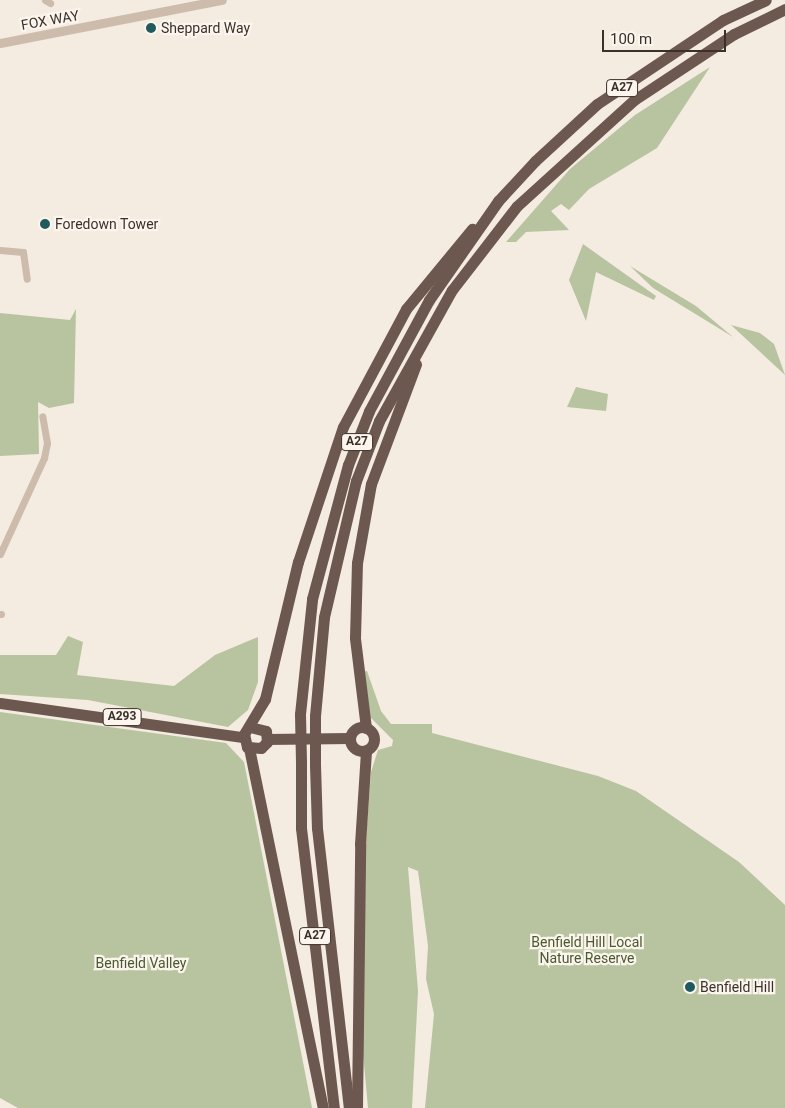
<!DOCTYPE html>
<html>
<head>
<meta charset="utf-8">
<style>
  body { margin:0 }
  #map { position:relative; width:785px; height:1108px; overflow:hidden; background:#f4ebe1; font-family:Roboto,sans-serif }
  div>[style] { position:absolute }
  .green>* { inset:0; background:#b8c4a0 }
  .minor>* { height:7px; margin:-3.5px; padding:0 3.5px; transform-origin:3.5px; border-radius:3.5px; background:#cdbbac }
  .tertiary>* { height:9px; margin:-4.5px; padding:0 4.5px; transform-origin:4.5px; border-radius:4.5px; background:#cdbbac }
  .trunk>* { height:11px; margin:-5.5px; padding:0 5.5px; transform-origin:5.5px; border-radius:5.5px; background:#6c584f }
  .trunk>.ring { margin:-5.5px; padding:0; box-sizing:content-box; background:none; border:11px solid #6c584f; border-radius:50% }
  .trunk-bridge>* { height:11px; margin:-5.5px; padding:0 5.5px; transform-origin:5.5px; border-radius:5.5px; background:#6c584f }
  .dots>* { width:14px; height:14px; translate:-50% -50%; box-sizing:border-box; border:2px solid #fbf5ee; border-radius:50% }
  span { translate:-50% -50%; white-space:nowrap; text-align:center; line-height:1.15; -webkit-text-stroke:4.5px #fbf5ee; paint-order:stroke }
  .shield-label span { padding:1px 4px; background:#fbf5ee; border:1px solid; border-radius:4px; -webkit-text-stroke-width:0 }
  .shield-label { font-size:12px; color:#3b302b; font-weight:700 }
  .street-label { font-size:14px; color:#3b302b }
  .poi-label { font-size:14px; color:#3b302b }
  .left { translate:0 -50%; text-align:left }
  .park-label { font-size:14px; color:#4a5a2e }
  .scale { position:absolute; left:602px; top:30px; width:124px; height:22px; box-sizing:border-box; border:2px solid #3b302b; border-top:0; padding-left:6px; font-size:15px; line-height:18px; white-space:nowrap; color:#3b302b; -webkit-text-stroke:4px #fbf5ee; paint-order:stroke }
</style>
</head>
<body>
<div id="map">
  <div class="green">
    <div style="clip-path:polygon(710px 67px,657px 148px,589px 189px,569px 210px,561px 204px,551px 211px,569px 230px,526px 232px,516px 242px,506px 242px,570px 169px,635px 115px)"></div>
    <div style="clip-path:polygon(583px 244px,656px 296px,654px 300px,596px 272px,586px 321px,569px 280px)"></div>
    <div style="clip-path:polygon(630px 266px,696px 306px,733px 337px,653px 288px)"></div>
    <div style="clip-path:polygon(76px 309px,74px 403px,49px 408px,38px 402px,39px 454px,0 456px,0 313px,70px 320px)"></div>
    <div style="clip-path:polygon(731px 325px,760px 333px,774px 344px,785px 375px)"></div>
    <div style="clip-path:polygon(576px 387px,608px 394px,606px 411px,567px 407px)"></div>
    <div style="clip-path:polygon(68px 636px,83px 642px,77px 675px,174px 686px,215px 655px,258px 637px,258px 682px,248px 710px,228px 727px,88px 700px,0 694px,0 655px,56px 655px)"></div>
    <div style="clip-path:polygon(367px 671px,381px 711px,391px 724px,432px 724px,432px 733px,598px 776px,636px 791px,739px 862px,785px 905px,785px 1108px,425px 1108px,434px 1014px,426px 979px,428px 946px,418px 871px,408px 867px,418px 991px,412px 1108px,368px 1108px,361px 1031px,363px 878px,371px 772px,378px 750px,392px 746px,393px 740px,368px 715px,361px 672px)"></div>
    <div style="clip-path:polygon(0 712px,226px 743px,244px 762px,312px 1108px,18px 1108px,0 1098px)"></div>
  </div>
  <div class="minor">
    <div style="left:45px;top:0;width:6px;rotate:31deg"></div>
    <div style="left:0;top:250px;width:23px;rotate:5deg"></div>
    <div style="left:23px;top:252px;width:27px;rotate:82deg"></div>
    <div style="left:0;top:554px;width:106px;rotate:-65.4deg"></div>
    <div style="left:44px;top:458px;width:15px;rotate:-79deg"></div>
    <div style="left:47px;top:443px;width:27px;rotate:-100deg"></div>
    <div style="left:0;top:614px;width:1px"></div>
  </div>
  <div class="tertiary">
    <div style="left:0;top:43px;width:226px;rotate:-11deg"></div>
  </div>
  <div class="trunk">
    <div style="left:0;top:703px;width:245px;rotate:8deg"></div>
    <div style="left:300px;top:714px;width:116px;rotate:-84deg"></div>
    <div style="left:312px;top:599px;width:139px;rotate:-75deg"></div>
    <div style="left:348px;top:465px;width:58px;rotate:-68.7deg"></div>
    <div style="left:369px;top:411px;width:126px;rotate:-61.6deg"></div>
    <div style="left:429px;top:300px;width:121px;rotate:-55.1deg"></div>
    <div style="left:498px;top:201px;width:54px;rotate:-47.2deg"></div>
    <div style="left:535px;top:161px;width:84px;rotate:-42.6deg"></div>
    <div style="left:597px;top:104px;width:151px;rotate:-33.7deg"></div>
    <div style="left:723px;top:20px;width:47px;rotate:-24.9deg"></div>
    <div style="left:315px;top:716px;width:99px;rotate:-84.8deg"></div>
    <div style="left:324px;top:617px;width:140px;rotate:-76.8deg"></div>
    <div style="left:356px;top:481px;width:64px;rotate:-69deg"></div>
    <div style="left:379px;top:421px;width:150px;rotate:-60.9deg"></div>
    <div style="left:452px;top:290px;width:106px;rotate:-52.3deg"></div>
    <div style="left:517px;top:206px;width:158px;rotate:-42.2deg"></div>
    <div style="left:634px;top:100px;width:120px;rotate:-33.4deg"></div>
    <div style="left:734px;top:34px;width:57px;rotate:-26.1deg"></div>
    <div style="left:250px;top:727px;width:16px;rotate:14deg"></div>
    <div style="left:266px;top:731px;width:11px;rotate:85deg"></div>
    <div style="left:267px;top:742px;width:8px;rotate:135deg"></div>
    <div style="left:261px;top:748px;width:14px;rotate:-176deg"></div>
    <div style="left:247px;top:747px;width:13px;rotate:-103deg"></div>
    <div style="left:244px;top:734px;width:41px;rotate:-59deg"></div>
    <div style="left:265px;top:699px;width:141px;rotate:-76.5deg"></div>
    <div style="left:298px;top:562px;width:142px;rotate:-71.6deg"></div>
    <div style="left:343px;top:427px;width:134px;rotate:-61.9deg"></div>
    <div style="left:406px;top:309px;width:104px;rotate:-50.5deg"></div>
    <div class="ring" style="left:350px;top:727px;width:13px;height:13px"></div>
    <div style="left:366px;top:728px;width:91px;rotate:-97deg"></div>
    <div style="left:355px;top:638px;width:75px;rotate:-88.5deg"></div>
    <div style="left:357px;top:563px;width:80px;rotate:-80deg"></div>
    <div style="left:371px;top:484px;width:128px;rotate:-69.4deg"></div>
    <div style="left:267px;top:739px;width:83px;rotate:-0.7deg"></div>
    <div style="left:249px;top:748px;width:368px;rotate:78.4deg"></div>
    <div style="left:301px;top:763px;width:65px;rotate:90deg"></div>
    <div style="left:301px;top:828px;width:282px;rotate:83.3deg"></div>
    <div style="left:315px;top:765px;width:63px;rotate:88.2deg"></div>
    <div style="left:317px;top:828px;width:282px;rotate:83.5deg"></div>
    <div style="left:357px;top:1108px;width:264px;rotate:-89.3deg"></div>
    <div style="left:360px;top:844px;width:94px;rotate:-86.3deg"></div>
  </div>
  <div class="trunk-bridge">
    <div style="left:300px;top:714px;width:49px;rotate:88.8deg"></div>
    <div style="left:315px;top:716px;width:49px;rotate:90deg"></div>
  </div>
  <div class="dots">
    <div style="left:151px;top:28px;background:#1f5a5e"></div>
    <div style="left:45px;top:224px;background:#1f5a5e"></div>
    <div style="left:690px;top:987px;background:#1f5a5e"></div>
  </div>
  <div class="shield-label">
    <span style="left:622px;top:88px">A27</span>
    <span style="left:357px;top:442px">A27</span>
    <span style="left:122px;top:717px">A293</span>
    <span style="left:315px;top:936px">A27</span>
  </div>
  <div class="street-label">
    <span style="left:50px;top:20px;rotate:-10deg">FOX WAY</span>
  </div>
  <div class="poi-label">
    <span class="left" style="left:161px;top:28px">Sheppard Way</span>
    <span class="left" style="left:55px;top:224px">Foredown Tower</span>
    <span class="left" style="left:700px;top:987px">Benfield Hill</span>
  </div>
  <div class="park-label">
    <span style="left:587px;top:950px">Benfield Hill Local<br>Nature Reserve</span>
    <span style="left:141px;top:963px">Benfield Valley</span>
  </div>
  <div class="scale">100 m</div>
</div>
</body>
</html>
